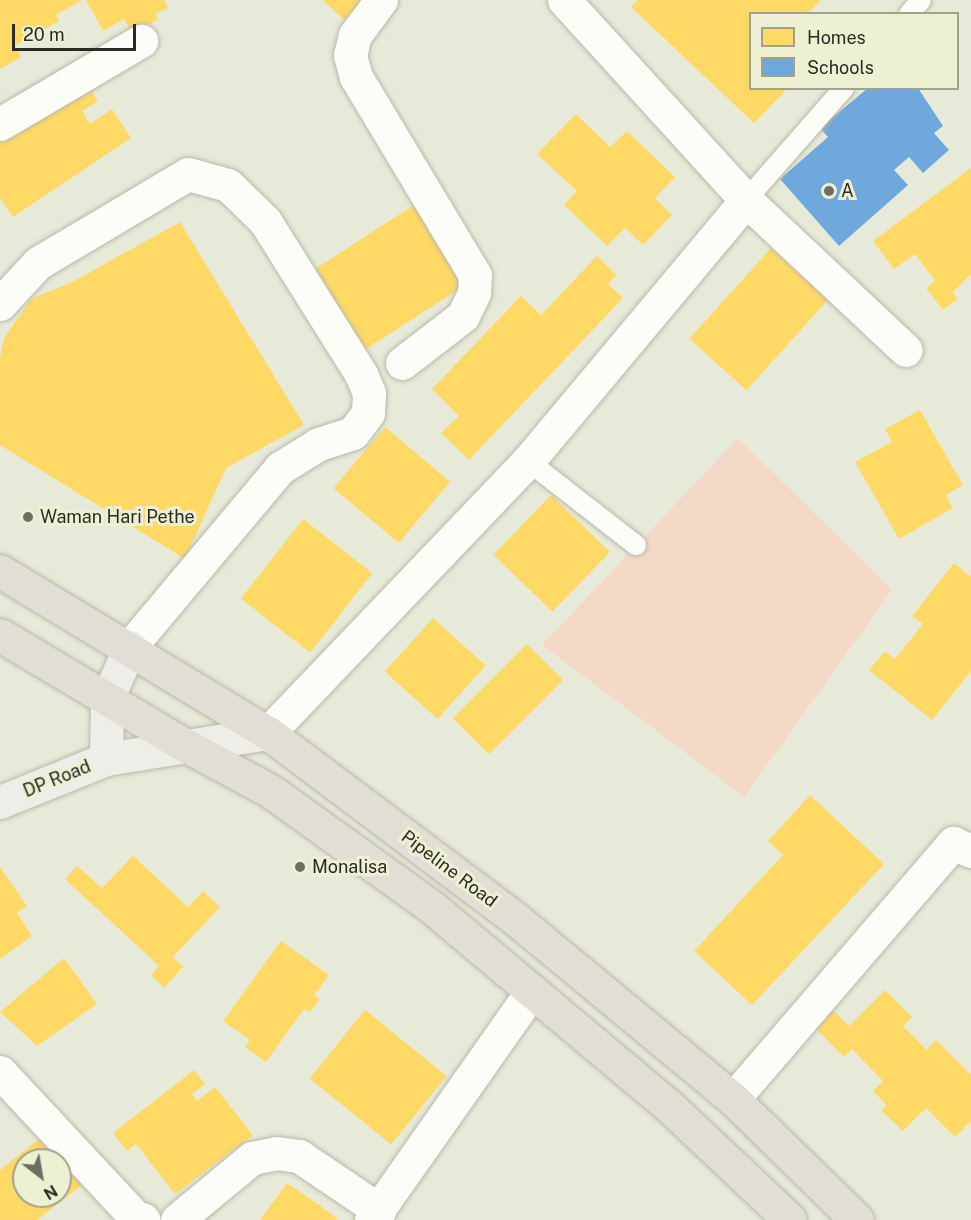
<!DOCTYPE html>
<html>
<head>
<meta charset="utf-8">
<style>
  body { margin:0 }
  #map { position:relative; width:971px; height:1220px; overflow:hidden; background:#e8ead9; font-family:"Public Sans",sans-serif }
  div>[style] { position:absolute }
  .green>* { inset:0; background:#f4dac6 }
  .homes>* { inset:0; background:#ffd966; transform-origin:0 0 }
  .schools>* { inset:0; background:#6fa8dc }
  .roads { filter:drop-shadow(0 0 2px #b8b8ac) drop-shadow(0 0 2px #b8b8ac) }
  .service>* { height:20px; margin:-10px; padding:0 10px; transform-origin:10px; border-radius:10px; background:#fcfcf9 }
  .minor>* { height:33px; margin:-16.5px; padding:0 16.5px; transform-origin:16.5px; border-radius:16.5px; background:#fcfcf9 }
  .secondary>* { height:33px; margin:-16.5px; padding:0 16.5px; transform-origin:16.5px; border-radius:16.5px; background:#eeede7 }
  .primary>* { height:33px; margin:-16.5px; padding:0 16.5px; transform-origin:16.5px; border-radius:16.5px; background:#e1ded5 }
  .dots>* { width:16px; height:16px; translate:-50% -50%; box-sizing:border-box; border:3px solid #eef0d3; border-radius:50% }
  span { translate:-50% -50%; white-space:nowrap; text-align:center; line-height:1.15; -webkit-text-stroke:6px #eef0d3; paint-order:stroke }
  .poi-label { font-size:18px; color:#2b2c21 }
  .left { translate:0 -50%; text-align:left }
  .street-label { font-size:18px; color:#2b2c21 }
  .legend { position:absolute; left:749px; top:12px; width:210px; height:78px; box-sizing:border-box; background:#eef0d3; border:2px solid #a0a28c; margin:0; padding:8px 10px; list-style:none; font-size:18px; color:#2b2c21 }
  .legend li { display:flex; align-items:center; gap:12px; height:30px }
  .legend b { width:30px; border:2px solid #a0a28c }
  .north { position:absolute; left:12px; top:1148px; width:60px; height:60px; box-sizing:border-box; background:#eef0d3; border:2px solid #a0a28c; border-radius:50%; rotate:149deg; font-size:16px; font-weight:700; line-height:24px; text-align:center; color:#2b2c21 }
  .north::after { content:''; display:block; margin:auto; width:21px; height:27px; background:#6d6e61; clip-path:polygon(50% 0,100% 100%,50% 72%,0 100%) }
  .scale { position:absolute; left:12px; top:24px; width:124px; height:27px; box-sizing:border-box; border:3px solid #2b2c21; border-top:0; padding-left:8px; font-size:18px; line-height:21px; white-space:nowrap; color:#2b2c21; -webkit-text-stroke:4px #eef0d3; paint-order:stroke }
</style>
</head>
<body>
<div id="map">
  <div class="green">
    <div style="clip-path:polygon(738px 438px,892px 590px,744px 797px,542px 645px)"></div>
  </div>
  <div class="homes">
    <div style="clip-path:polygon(0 0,82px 0,56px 15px,59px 21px,15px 46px,21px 57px,0 69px)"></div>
    <div style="clip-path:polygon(86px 0,164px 0,168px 8px,155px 14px,158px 19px,133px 34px,124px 19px,103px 31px)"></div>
    <div style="clip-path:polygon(323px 0,358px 0,361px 3px,344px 20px)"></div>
    <div style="clip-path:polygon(638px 0,821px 0,808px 14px,750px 14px,750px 88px,788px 88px,754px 123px,631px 7px)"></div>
    <div style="clip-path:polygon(82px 77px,98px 101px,82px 111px,90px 124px,112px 109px,131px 138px,13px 217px,0 198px,0 132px)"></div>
    <div style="clip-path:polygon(576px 114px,610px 147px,627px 131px,675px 177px,655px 198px,672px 215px,643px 245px,625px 228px,607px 246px,564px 205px,577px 191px,537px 154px)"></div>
    <div style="clip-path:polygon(971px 168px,971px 274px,953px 292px,957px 299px,943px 310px,926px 288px,935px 281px,915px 254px,894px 269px,873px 241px)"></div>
    <div style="left:420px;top:201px;width:95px;height:138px;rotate:57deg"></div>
    <div style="clip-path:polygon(180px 222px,304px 425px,226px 468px,185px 559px,0 445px,0 358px,4px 338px,31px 299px,74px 281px)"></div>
    <div style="left:771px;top:248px;width:77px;height:122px;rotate:42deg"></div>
    <div style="clip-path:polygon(597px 256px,616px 275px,608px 284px,623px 298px,469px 460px,441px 433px,459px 416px,432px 389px,521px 296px,541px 315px)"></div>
    <div style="clip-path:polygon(920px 410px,963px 485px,946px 495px,953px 508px,899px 539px,855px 462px,892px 442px,885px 429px)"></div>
    <div style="left:385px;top:427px;width:85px;height:80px;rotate:40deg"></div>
    <div style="left:551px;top:495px;width:82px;height:83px;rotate:44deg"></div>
    <div style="left:303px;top:519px;width:88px;height:101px;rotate:38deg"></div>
    <div style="clip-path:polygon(954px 563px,971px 577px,971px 671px,932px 720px,869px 670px,885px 651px,895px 659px,923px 624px,912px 616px)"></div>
    <div style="left:433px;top:618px;width:71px;height:72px;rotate:42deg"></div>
    <div style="left:527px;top:644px;width:51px;height:105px;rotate:45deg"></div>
    <div style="clip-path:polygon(810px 795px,884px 864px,752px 1005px,694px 951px,783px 855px,768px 841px)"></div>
    <div style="clip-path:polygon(133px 856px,188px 907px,203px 891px,220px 907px,173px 957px,183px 967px,164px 988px,151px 975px,159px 966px,65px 879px,77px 866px,102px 888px)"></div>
    <div style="clip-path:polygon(0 867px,27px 906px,17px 913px,32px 936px,0 959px)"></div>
    <div style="clip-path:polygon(281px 941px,329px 975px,314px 995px,320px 999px,310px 1012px,304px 1009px,266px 1062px,245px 1047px,250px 1040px,223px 1021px)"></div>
    <div style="clip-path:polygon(64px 958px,97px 1004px,37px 1046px,0 1012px)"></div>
    <div style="clip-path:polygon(885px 990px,912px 1017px,903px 1026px,927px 1050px,936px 1040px,971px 1075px,971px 1121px,955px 1137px,926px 1108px,903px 1131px,881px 1110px,887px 1105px,873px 1091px,883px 1081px,852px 1049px,844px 1057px,813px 1026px,831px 1008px,849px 1026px)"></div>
    <div style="left:365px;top:1010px;width:105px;height:88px;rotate:39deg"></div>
    <div style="clip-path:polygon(194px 1070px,205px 1084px,192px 1094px,197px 1101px,215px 1087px,253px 1135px,175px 1194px,136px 1144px,127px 1151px,113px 1133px)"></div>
    <div style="clip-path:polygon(evenodd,48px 1132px,57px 1154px,82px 1185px,37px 1220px,0 1220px,0 1170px,48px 1132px,24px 1160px,60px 1160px,60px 1196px,24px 1196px,24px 1160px)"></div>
    <div style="clip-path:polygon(287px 1183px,322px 1207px,339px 1220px,260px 1220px)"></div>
  </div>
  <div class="schools">
    <div style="clip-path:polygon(868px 88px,918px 88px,943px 126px,934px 133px,949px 150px,923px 173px,909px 157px,894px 170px,908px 185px,839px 246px,780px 179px,828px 137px,820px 128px)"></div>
  </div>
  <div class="roads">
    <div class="service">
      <div style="left:909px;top:14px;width:18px;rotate:-49deg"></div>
      <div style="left:746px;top:200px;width:149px;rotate:-48.8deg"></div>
      <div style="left:528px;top:461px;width:137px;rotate:37.9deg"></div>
    </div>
    <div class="minor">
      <div style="left:381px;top:0;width:44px;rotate:126.6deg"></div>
      <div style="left:355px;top:35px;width:21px;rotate:104deg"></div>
      <div style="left:350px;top:55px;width:23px;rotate:75deg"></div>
      <div style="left:356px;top:77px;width:231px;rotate:59deg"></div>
      <div style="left:475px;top:275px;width:18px;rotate:93deg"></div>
      <div style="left:474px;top:293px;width:25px;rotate:116deg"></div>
      <div style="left:463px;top:316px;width:77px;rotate:142.4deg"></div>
      <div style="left:564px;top:0;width:270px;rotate:47.7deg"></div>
      <div style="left:746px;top:200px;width:219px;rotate:43.2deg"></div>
      <div style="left:0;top:124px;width:164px;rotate:-30.5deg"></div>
      <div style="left:0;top:304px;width:56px;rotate:-47.2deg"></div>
      <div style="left:38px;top:263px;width:174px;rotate:-30.7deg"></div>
      <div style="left:188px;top:174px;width:41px;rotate:15.4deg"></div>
      <div style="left:228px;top:185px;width:52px;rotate:44.2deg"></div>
      <div style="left:265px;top:221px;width:181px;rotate:57.9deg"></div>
      <div style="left:361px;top:374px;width:21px;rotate:67deg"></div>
      <div style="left:369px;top:393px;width:20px;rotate:93deg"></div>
      <div style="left:368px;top:413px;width:25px;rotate:127deg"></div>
      <div style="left:353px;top:433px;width:38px;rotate:162deg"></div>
      <div style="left:317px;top:445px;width:44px;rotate:148.1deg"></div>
      <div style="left:280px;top:468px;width:234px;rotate:130deg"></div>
      <div style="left:268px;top:733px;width:376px;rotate:-46.3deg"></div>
      <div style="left:528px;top:461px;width:340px;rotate:-50.1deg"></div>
      <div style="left:0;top:1072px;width:198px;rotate:47deg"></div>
      <div style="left:135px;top:1217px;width:9px;rotate:18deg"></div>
      <div style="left:733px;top:1099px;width:338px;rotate:-49.3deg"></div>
      <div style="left:953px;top:843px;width:20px;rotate:24deg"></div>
      <div style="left:177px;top:1220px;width:97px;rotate:-39.6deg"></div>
      <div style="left:252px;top:1158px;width:25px;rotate:-11deg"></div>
      <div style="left:277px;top:1153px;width:22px;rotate:8deg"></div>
      <div style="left:299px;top:1156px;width:97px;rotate:34deg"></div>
      <div style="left:371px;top:1220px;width:280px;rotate:-54.9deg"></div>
    </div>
    <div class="secondary">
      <div style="left:106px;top:759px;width:164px;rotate:-9.1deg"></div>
      <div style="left:0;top:802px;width:114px;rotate:-22.1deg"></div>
      <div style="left:106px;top:759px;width:60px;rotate:-89deg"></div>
      <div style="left:107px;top:699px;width:57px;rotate:-66.1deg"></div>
    </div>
    <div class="primary">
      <div style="left:0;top:571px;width:313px;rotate:31.2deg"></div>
      <div style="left:268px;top:733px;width:313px;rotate:36.9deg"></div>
      <div style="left:518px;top:921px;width:279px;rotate:39.6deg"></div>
      <div style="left:733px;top:1099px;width:173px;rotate:44.3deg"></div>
      <div style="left:0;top:635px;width:213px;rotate:30.8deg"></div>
      <div style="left:183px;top:744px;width:101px;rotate:28.3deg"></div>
      <div style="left:272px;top:792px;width:200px;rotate:35.8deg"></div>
      <div style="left:434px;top:909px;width:309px;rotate:40deg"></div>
      <div style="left:671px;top:1108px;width:163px;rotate:43.3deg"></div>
    </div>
  </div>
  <div class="dots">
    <div style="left:829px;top:191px;background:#6d6e61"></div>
    <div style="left:28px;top:517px;background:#6d6e61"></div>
    <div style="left:300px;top:867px;background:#6d6e61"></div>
  </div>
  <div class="poi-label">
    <span class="left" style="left:841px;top:191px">A</span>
    <span class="left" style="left:40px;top:517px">Waman Hari Pethe</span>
    <span class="left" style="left:312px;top:867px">Monalisa</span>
  </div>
  <div class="street-label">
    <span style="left:57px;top:779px;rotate:-22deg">DP Road</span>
    <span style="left:449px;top:869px;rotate:37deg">Pipeline Road</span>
  </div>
  <ul class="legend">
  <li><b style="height:16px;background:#ffd966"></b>Homes</li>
  <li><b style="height:16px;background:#6fa8dc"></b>Schools</li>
  </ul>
  <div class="north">N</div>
  <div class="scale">20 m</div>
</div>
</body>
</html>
